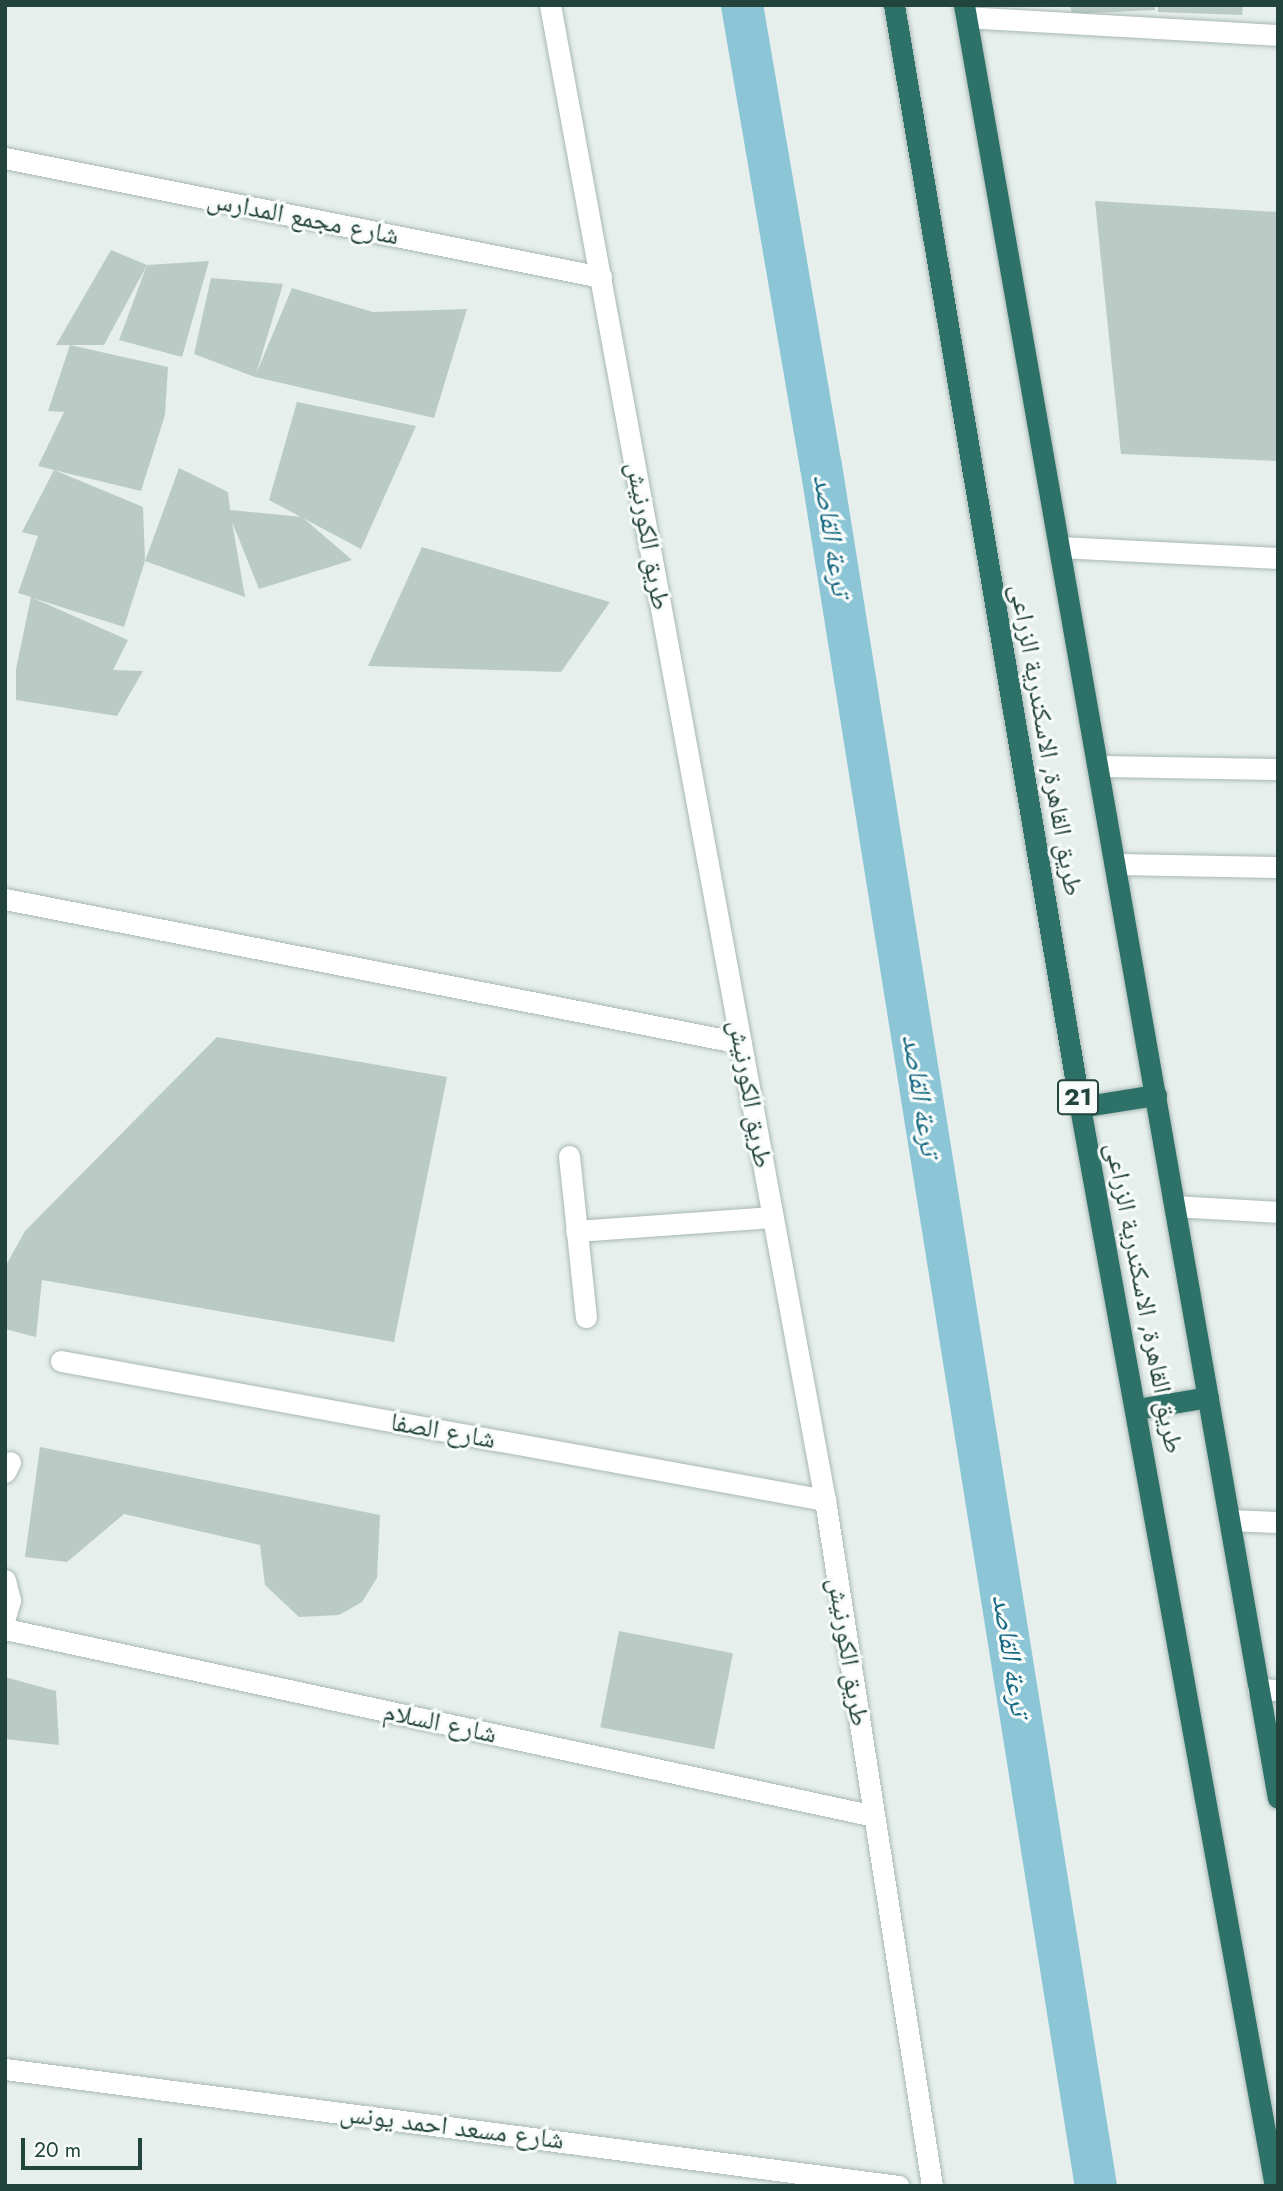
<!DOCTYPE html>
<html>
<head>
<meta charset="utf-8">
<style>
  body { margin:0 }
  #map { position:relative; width:1283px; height:2191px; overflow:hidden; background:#e6efec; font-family:Jost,"Noto Naskh Arabic",sans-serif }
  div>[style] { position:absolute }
  .canal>* { height:42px; margin:-21px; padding:0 21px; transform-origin:21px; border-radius:21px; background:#8bc5d6 }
  .building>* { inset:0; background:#bacac5; transform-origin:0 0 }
  .roads { filter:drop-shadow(0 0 2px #a8b8b4) drop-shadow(0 0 2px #a8b8b4) }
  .minor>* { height:21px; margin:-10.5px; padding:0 10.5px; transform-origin:10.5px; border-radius:10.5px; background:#fff }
  .highway>* { height:21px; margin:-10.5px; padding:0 10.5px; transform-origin:10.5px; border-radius:10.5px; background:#2d7168 }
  span { translate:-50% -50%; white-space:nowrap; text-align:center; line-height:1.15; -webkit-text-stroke:6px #f7fbf9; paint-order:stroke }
  .shield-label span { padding:2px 5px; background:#f7fbf9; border:2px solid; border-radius:5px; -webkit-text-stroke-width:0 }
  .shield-label { font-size:24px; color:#23433d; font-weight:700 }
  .street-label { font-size:26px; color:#23433d }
  .water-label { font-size:28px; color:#186983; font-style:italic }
  .frame { position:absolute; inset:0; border:7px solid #23433d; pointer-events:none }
  .scale { position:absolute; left:21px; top:2138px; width:121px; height:32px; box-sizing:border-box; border:4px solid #23433d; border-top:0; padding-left:9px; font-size:21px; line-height:24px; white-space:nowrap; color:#23433d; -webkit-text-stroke:5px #f7fbf9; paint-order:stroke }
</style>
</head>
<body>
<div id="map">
  <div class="canal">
    <div style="left:742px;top:5px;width:468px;rotate:80.3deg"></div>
    <div style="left:821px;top:466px;width:1742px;rotate:80.92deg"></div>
  </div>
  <div class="building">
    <div style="clip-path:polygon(1070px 5px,1155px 5px,1155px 10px,1072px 14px)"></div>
    <div style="clip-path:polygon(1158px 5px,1243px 5px,1242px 15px,1158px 12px)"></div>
    <div style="clip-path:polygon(1095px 201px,1278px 212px,1278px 461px,1121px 454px)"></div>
    <div style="clip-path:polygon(111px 250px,147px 265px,104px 345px,70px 345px,168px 367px,165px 415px,141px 491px,54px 470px,143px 507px,145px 561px,179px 468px,228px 492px,230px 510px,302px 517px,352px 560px,259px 589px,232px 522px,245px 597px,145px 561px,124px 627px,33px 598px,128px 640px,113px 670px,143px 671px,117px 716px,16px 700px,16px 669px,31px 597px,18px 593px,38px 536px,22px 532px,54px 470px,38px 466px,64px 412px,48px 411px,70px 345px,56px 345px)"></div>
    <div style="clip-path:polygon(209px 261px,182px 357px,119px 340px,147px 265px)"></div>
    <div style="clip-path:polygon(211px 278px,283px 284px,256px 374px,292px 288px,373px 312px,467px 309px,434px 418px,255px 377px,194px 354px)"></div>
    <div style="clip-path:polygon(297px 402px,416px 426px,361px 549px,269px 500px)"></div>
    <div style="clip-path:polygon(422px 547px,610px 602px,561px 672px,368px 666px)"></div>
    <div style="clip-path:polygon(217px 1037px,447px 1077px,394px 1342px,42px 1280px,36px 1337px,5px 1329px,5px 1267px,25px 1231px)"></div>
    <div style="clip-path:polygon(40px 1447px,380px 1515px,377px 1578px,362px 1602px,339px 1615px,299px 1617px,265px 1585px,260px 1545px,124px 1514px,67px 1562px,25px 1557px)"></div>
    <div style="left:619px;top:1631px;width:116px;height:98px;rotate:11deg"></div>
    <div style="clip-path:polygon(5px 1677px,56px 1691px,59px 1745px,5px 1739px)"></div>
  </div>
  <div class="roads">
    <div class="minor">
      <div style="left:550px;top:5px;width:1520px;rotate:79.58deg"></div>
      <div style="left:825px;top:1500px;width:694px;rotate:81.13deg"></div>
      <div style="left:966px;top:17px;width:313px;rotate:3.3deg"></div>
      <div style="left:5px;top:158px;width:608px;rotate:11.29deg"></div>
      <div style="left:1060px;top:547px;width:218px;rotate:2.9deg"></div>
      <div style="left:1099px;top:766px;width:179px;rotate:1deg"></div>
      <div style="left:1115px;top:864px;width:163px;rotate:1.1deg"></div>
      <div style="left:5px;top:899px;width:750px;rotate:11.07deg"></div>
      <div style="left:569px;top:1156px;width:162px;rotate:84deg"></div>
      <div style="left:1175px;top:1206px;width:103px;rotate:3.3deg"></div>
      <div style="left:576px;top:1231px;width:197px;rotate:-4.1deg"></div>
      <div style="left:61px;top:1361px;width:777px;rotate:10.31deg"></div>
      <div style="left:5px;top:1472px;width:11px;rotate:-63deg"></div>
      <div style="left:1229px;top:1520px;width:49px;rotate:2.3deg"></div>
      <div style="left:5px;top:1580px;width:21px;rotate:76deg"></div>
      <div style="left:10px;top:1600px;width:18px;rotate:106deg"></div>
      <div style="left:5px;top:1629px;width:889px;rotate:12.14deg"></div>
      <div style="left:1258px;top:1689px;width:20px;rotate:3deg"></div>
      <div style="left:5px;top:2069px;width:901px;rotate:7.46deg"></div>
    </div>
    <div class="highway">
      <div style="left:894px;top:5px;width:1118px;rotate:80.42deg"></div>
      <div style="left:1080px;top:1107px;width:1096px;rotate:79.76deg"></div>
      <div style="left:964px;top:5px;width:1820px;rotate:80.07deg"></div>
      <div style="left:1080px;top:1107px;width:77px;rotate:-9deg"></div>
      <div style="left:1137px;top:1409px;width:72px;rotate:-9.6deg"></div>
    </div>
  </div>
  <div class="shield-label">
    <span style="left:1078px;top:1097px">21</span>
  </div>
  <div class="street-label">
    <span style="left:303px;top:218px;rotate:11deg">شارع مجمع المدارس</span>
    <span style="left:648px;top:536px;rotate:80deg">طريق الكورنيش</span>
    <span style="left:1046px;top:740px;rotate:80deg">طريق القاهرة, الاسكندرية الزراعى</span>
    <span style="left:750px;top:1094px;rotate:80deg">طريق الكورنيش</span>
    <span style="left:1144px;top:1298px;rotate:79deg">طريق القاهرة, الاسكندرية الزراعى</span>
    <span style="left:443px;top:1431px;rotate:10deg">شارع الصفا</span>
    <span style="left:848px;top:1652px;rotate:81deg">طريق الكورنيش</span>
    <span style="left:440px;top:1723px;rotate:12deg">شارع السلام</span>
    <span style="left:452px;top:2127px;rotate:7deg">شارع مسعد احمد يونس</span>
  </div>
  <div class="water-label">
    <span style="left:832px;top:535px;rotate:81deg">ترعة القاصد</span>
    <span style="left:921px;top:1095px;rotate:81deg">ترعة القاصد</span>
    <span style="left:1011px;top:1655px;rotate:81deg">ترعة القاصد</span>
  </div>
  <div class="frame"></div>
  <div class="scale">20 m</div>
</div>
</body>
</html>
